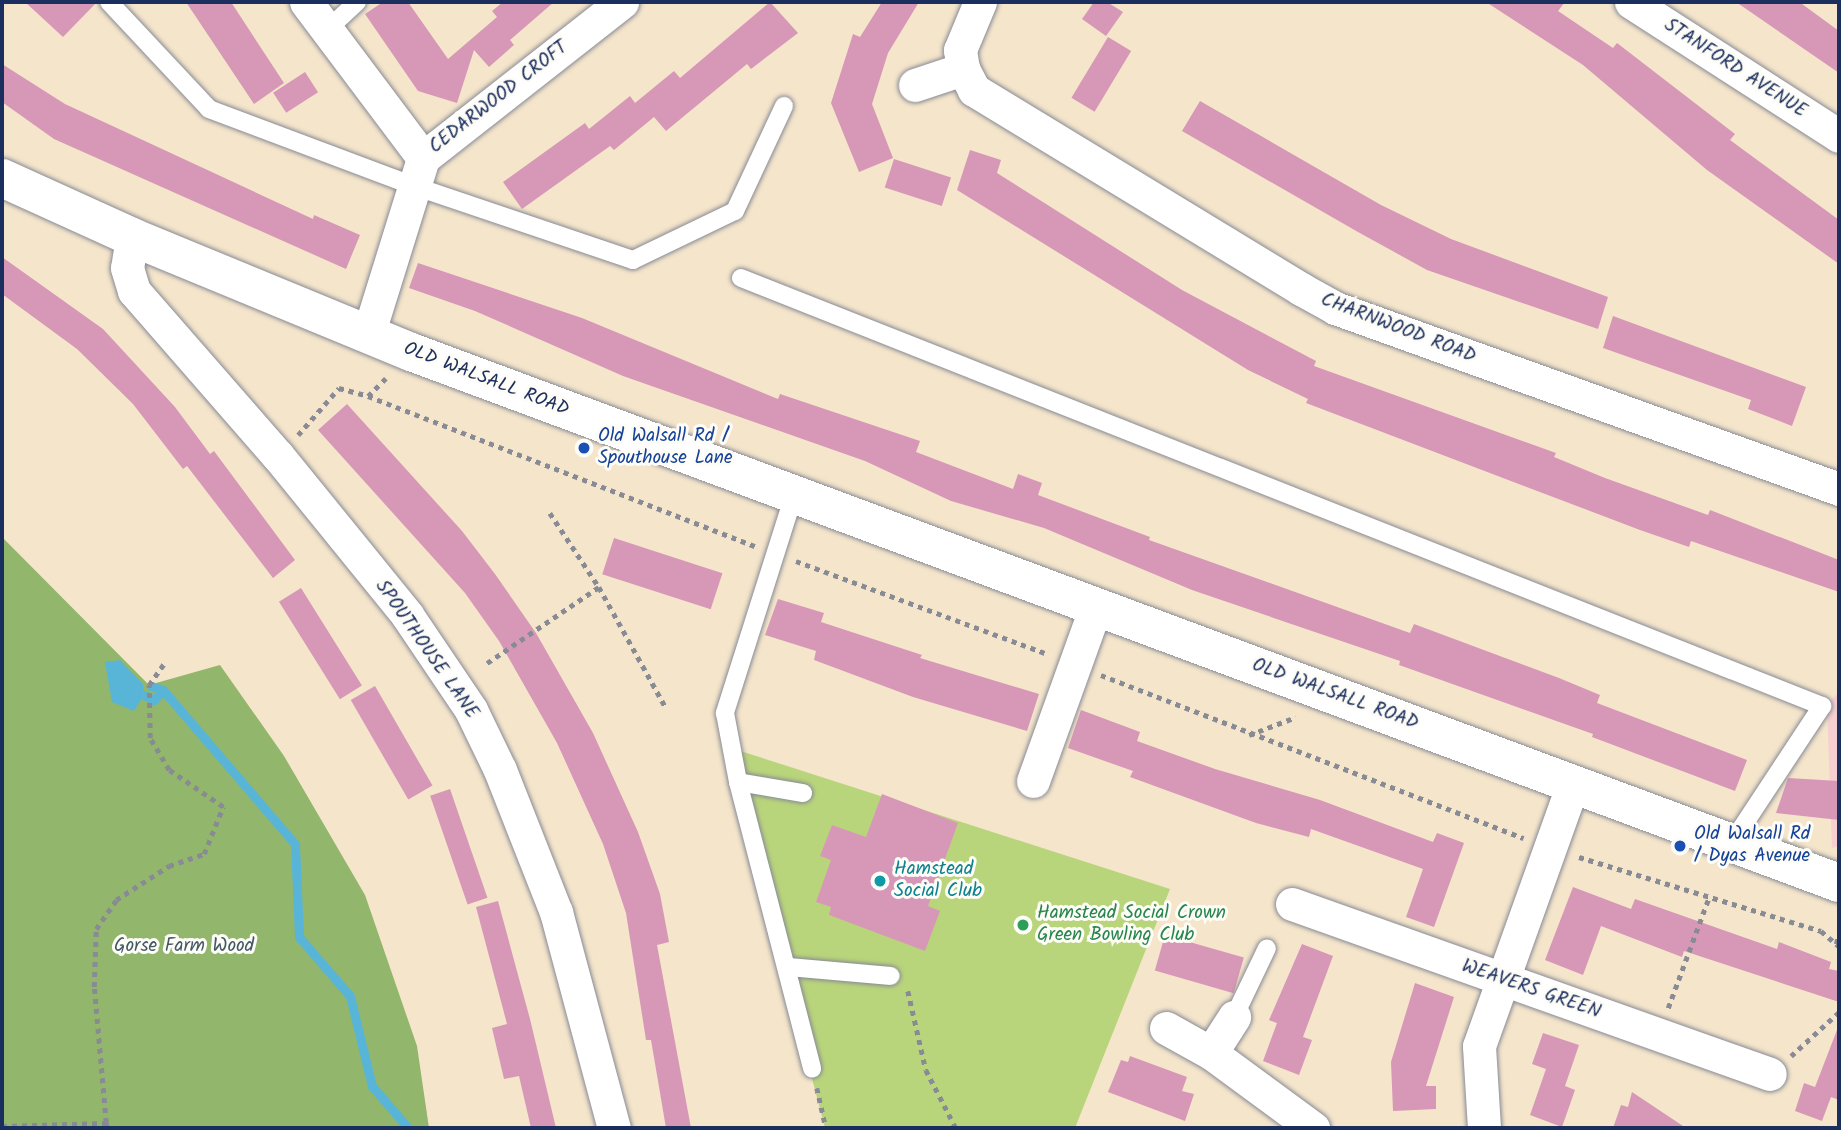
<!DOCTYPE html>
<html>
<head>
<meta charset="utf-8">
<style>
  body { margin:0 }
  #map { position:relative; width:1841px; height:1130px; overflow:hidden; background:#f4e5cb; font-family:Kalam,sans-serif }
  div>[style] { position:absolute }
  .built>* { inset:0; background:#f7cfd0 }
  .green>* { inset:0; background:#b9d57b }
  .forest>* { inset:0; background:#92b66b }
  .water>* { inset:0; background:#59b5d7 }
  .stream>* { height:9px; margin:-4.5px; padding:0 4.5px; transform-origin:4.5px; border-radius:4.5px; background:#59b5d7 }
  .building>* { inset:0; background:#d798b7; transform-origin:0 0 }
  .path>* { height:4.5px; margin-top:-2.25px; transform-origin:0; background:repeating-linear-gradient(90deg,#888a94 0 5px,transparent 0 10px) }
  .roads { filter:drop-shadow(0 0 2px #888a94) drop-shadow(0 0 2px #888a94) }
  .service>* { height:18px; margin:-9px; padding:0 9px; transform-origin:9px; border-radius:9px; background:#fff }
  .minor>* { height:33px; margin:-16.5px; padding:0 16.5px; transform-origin:16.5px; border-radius:16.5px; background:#fff }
  .secondary>* { height:38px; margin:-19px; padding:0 19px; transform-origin:19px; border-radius:19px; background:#fff }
  .dots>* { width:19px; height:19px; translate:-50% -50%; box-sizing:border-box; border:4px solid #fdfcf7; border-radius:50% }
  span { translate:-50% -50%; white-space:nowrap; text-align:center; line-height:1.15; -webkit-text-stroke:6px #fdfcf7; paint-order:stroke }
  .street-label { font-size:19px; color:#1b2f5e }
  .transit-label { font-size:19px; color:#164399 }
  .left { translate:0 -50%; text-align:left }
  .culture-label { font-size:19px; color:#0d838f }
  .leisure-label { font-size:19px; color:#27864d }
  .park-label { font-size:19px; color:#425865 }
  .frame { position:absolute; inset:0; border:4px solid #1b2f5e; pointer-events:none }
</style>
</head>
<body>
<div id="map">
  <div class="built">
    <div style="clip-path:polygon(1839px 692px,1839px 846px,1832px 848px,1827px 705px)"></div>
  </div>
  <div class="green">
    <div style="clip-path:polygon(725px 746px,1170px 889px,1075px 1128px,825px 1128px)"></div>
  </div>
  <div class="forest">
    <div style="clip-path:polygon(2px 537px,149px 685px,220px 665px,284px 756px,365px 895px,417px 1046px,429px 1128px,2px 1128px)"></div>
  </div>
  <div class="water">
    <div style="clip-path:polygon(120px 660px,143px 684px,144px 695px,134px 711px,112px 702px,105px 662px)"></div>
  </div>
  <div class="stream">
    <div style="left:151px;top:686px;width:13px;rotate:18deg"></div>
    <div style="left:163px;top:690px;width:203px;rotate:49.4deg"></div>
    <div style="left:295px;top:844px;width:93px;rotate:87.5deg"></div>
    <div style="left:299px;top:937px;width:78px;rotate:49.2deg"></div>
    <div style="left:350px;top:996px;width:93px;rotate:76.3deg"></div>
    <div style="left:372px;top:1086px;width:55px;rotate:49.4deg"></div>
    <div style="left:144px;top:695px;width:11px;rotate:27deg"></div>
    <div style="left:154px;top:700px;width:13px;rotate:-48deg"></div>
  </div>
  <div class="building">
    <div style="clip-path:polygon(25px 2px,97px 2px,63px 37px)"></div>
    <div style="clip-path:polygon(186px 2px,231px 2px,284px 83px,254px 104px)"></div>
    <div style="clip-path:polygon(383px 2px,408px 2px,448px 59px,497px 17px,492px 11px,503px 2px,554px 2px,510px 40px,514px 45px,489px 67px,474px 50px,457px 103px,418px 91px,365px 14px)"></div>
    <div style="clip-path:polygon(770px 2px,798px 33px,751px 69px,747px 64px,666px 131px,654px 117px,614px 150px,610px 146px,522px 209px,503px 182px,585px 123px,589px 129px,630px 96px,635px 103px,674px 71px,680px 78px)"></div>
    <div style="clip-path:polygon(882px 2px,919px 2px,888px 53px,872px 104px,893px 158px,859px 172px,831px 103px,853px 34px,860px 37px)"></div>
    <div style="clip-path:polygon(1094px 2px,1107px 2px,1123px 12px,1106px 36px,1082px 19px)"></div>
    <div style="clip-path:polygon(1486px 2px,1565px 2px,1558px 11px,1613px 48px,1617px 43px,1735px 134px,1730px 140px,1839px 220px,1839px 264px,1707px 170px,1583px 65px)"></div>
    <div style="clip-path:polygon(1736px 2px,1802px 4px,1839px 31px,1839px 73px)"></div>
    <div style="left:1108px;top:37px;width:27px;height:71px;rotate:31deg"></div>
    <div style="clip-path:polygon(2px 64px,65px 104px,313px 219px,314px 215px,360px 235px,346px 269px,54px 139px,2px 102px)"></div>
    <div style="left:305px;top:72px;width:24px;height:38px;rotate:57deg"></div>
    <div style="clip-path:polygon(1200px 101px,1381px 205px,1451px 239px,1608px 297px,1598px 329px,1427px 270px,1358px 232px,1182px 131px)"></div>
    <div style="clip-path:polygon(970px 150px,1001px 160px,997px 173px,1182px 290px,1316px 361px,1314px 366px,1556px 453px,1554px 457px,1605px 478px,1708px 515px,1710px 510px,1839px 560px,1839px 592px,1691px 541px,1689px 547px,1640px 530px,1306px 403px,1308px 399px,1248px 370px,957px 190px)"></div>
    <div style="left:894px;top:159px;width:60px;height:30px;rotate:18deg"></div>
    <div style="clip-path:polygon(2px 257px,103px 329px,175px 407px,210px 454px,214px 451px,295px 560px,273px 578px,187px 466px,183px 469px,133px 404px,77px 349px,2px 294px)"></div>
    <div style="clip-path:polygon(418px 263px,582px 318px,778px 399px,780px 394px,920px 441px,916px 452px,1013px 489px,1018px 474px,1042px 483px,1038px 495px,1150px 537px,1149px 540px,1410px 633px,1414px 624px,1559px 678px,1600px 695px,1597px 703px,1747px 760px,1735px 791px,1592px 737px,1593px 734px,1399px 665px,1400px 661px,1192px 590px,1044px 528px,951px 501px,865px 461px,623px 376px,475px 311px,409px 288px)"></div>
    <div style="clip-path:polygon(1613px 316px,1806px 387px,1792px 426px,1748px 409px,1751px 400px,1603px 348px)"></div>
    <div style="clip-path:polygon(347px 404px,462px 531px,495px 574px,536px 633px,593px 733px,638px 832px,660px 894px,669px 942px,657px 945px,691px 1128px,666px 1128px,651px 1040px,646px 1040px,626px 913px,603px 844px,557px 743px,499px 641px,465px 593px,318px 430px)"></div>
    <div style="left:614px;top:538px;width:114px;height:38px;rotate:18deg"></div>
    <div style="left:301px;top:588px;width:115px;height:26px;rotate:58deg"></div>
    <div style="clip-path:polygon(778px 599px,824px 613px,821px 622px,922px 655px,920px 658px,1039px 694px,1027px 731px,913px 697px,814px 660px,816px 651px,765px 635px)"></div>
    <div style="left:375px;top:686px;width:115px;height:28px;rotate:60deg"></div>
    <div style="clip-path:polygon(1081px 710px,1140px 732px,1137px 741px,1215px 769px,1320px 800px,1433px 842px,1437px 833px,1464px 843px,1434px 927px,1406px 917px,1423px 869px,1311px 829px,1309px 837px,1256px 823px,1130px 777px,1133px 771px,1068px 748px)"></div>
    <div style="clip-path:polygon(1788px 778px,1839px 781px,1839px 820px,1776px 813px)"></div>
    <div style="left:450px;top:789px;width:115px;height:21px;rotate:71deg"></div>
    <div style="clip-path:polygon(882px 794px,958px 823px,928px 906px,940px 911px,925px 951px,829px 915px,831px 907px,816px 902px,831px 860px,820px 856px,832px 825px,866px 837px)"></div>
    <div style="clip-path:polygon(1573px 887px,1631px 909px,1635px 899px,1777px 949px,1779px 942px,1831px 962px,1829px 969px,1839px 971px,1839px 1002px,1684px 951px,1682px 957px,1601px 926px,1583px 975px,1545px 960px)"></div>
    <div style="clip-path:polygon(498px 901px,530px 1019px,556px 1128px,531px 1128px,519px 1076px,504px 1079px,492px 1028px,507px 1024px,476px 907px)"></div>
    <div style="left:1165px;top:935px;width:82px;height:37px;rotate:16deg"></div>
    <div style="clip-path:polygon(1302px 944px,1333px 956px,1303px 1037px,1312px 1040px,1299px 1075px,1263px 1061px,1277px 1023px,1269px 1020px)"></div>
    <div style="clip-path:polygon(1415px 983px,1454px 997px,1426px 1086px,1436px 1086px,1436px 1109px,1393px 1111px,1391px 1062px)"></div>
    <div style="clip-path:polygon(1837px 1030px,1839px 1100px,1831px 1097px,1822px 1121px,1795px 1111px,1804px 1083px,1815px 1087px)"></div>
    <div style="clip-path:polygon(1543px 1033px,1579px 1045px,1565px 1086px,1575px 1090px,1562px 1127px,1530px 1115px,1546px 1069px,1532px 1064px)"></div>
    <div style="clip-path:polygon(1130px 1056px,1187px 1077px,1182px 1091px,1194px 1094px,1185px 1121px,1108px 1092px,1121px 1060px,1128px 1062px)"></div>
    <div style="clip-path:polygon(1632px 1092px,1686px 1128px,1613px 1128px,1621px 1105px,1628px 1107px)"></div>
  </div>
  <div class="path">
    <div style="left:368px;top:396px;width:415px;rotate:21.2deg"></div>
    <div style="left:298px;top:435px;width:62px;rotate:-48.9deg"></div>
    <div style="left:339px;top:388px;width:30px;rotate:15deg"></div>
    <div style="left:368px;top:396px;width:25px;rotate:-45deg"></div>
    <div style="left:550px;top:513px;width:89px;rotate:56.5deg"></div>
    <div style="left:796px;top:561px;width:268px;rotate:20.3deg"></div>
    <div style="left:487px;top:663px;width:135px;rotate:-34.2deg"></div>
    <div style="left:599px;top:587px;width:136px;rotate:61deg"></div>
    <div style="left:1101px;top:675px;width:453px;rotate:21.1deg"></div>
    <div style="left:1249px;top:735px;width:50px;rotate:-21deg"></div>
    <div style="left:1579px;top:857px;width:253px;rotate:17deg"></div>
    <div style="left:1821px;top:931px;width:23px;rotate:40deg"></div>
    <div style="left:1836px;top:944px;width:10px;rotate:-73deg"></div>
    <div style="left:908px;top:991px;width:81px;rotate:77.2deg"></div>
    <div style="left:926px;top:1070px;width:65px;rotate:62.7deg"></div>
    <div style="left:1668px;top:1008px;width:118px;rotate:-69.7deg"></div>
    <div style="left:1791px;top:1056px;width:65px;rotate:-42.5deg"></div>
    <div style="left:817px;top:1088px;width:41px;rotate:77.3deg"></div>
    <div style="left:106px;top:1123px;width:137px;rotate:-95deg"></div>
    <div style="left:94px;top:987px;width:58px;rotate:-88deg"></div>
    <div style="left:96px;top:929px;width:35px;rotate:-55deg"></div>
    <div style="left:116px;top:900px;width:63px;rotate:-32.7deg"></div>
    <div style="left:169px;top:866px;width:37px;rotate:-19deg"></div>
    <div style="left:204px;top:854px;width:51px;rotate:-68deg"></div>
    <div style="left:223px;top:807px;width:65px;rotate:-145.6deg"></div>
    <div style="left:169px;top:770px;width:37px;rotate:-121deg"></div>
    <div style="left:150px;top:738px;width:53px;rotate:-91.1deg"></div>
    <div style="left:149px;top:685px;width:28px;rotate:-55deg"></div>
    <div style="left:2px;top:1126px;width:104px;rotate:-1.7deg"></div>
    <div style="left:106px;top:1123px;width:5px;rotate:68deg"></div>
  </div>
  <div class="roads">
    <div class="service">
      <div style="left:109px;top:2px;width:146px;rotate:46.9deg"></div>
      <div style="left:209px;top:109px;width:219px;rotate:20.6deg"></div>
      <div style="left:414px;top:186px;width:231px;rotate:18.7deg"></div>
      <div style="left:633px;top:260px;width:113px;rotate:-25.7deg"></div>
      <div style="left:735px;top:211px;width:116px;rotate:-65deg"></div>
      <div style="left:327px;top:30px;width:41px;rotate:-43deg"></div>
      <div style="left:741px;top:278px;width:1163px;rotate:21.6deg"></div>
      <div style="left:1822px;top:706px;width:162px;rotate:123.4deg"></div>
      <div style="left:794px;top:495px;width:229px;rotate:107.6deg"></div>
      <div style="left:725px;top:713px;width:70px;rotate:79.3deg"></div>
      <div style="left:738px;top:782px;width:296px;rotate:75.5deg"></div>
      <div style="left:738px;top:782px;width:66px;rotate:9.6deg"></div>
      <div style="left:789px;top:967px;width:102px;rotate:5deg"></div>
      <div style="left:1234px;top:1017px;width:76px;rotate:-64.4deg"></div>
    </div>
    <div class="minor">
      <div style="left:306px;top:2px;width:195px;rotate:53.1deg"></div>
      <div style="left:980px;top:2px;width:52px;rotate:112.6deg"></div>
      <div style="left:960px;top:50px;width:19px;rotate:81deg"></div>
      <div style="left:963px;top:69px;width:24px;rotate:62deg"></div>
      <div style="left:974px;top:90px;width:383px;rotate:31.3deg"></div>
      <div style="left:1301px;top:289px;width:39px;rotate:29deg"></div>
      <div style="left:1335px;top:308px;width:536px;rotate:19.75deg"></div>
      <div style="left:1631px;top:2px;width:247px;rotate:32.8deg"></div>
      <div style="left:915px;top:85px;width:51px;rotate:-18.4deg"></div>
      <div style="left:132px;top:237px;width:31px;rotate:99deg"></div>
      <div style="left:127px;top:268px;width:24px;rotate:73deg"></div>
      <div style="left:134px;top:291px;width:219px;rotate:48.9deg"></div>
      <div style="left:278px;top:456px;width:205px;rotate:50.9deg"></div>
      <div style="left:407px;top:615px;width:115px;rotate:56deg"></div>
      <div style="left:471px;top:710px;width:67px;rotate:64.2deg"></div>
      <div style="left:500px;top:770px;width:153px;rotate:68.5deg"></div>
      <div style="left:556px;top:912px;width:224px;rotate:75deg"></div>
      <div style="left:368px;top:335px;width:185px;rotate:-72.7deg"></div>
      <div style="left:423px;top:158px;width:253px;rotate:-38.1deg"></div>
      <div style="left:1033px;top:781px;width:183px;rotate:-70.2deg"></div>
      <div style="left:1292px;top:904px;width:507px;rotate:19.58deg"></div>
      <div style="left:1166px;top:1028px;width:51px;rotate:29.1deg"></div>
      <div style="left:1211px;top:1053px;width:127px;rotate:36.3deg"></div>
      <div style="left:1211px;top:1053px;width:43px;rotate:-57.4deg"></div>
      <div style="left:1484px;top:1128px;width:82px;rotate:-93.5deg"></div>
      <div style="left:1479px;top:1046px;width:279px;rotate:-70.3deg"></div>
    </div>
    <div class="secondary">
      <div style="left:2px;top:178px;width:143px;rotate:24.4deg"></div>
      <div style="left:132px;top:237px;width:302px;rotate:22.4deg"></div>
      <div style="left:411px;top:352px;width:1524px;rotate:20.4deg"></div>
    </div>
  </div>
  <div class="dots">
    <div style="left:584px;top:448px;background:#1a4fb4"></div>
    <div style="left:1680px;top:846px;background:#1a4fb4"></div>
    <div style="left:880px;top:881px;background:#0f9aa8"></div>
    <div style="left:1023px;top:925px;background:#2e9e5b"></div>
  </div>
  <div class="street-label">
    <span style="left:1735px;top:69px;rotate:33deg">STANFORD AVENUE</span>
    <span style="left:499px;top:98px;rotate:-38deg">CEDARWOOD CROFT</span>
    <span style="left:1398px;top:329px;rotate:21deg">CHARNWOOD ROAD</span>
    <span style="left:486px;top:380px;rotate:21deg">OLD WALSALL ROAD</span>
    <span style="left:426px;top:650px;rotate:55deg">SPOUTHOUSE LANE</span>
    <span style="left:1335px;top:695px;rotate:20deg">OLD WALSALL ROAD</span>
    <span style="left:1531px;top:990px;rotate:19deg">WEAVERS GREEN</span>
  </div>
  <div class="transit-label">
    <span class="left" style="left:598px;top:448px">Old Walsall Rd /<br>Spouthouse Lane</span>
    <span class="left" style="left:1694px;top:846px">Old Walsall Rd<br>/ Dyas Avenue</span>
  </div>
  <div class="culture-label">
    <span class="left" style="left:894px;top:881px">Hamstead<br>Social Club</span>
  </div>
  <div class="leisure-label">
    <span class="left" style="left:1037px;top:925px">Hamstead Social Crown<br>Green Bowling Club</span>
  </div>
  <div class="park-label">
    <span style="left:184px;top:947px">Gorse Farm Wood</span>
  </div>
  <div class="frame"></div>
</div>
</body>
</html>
